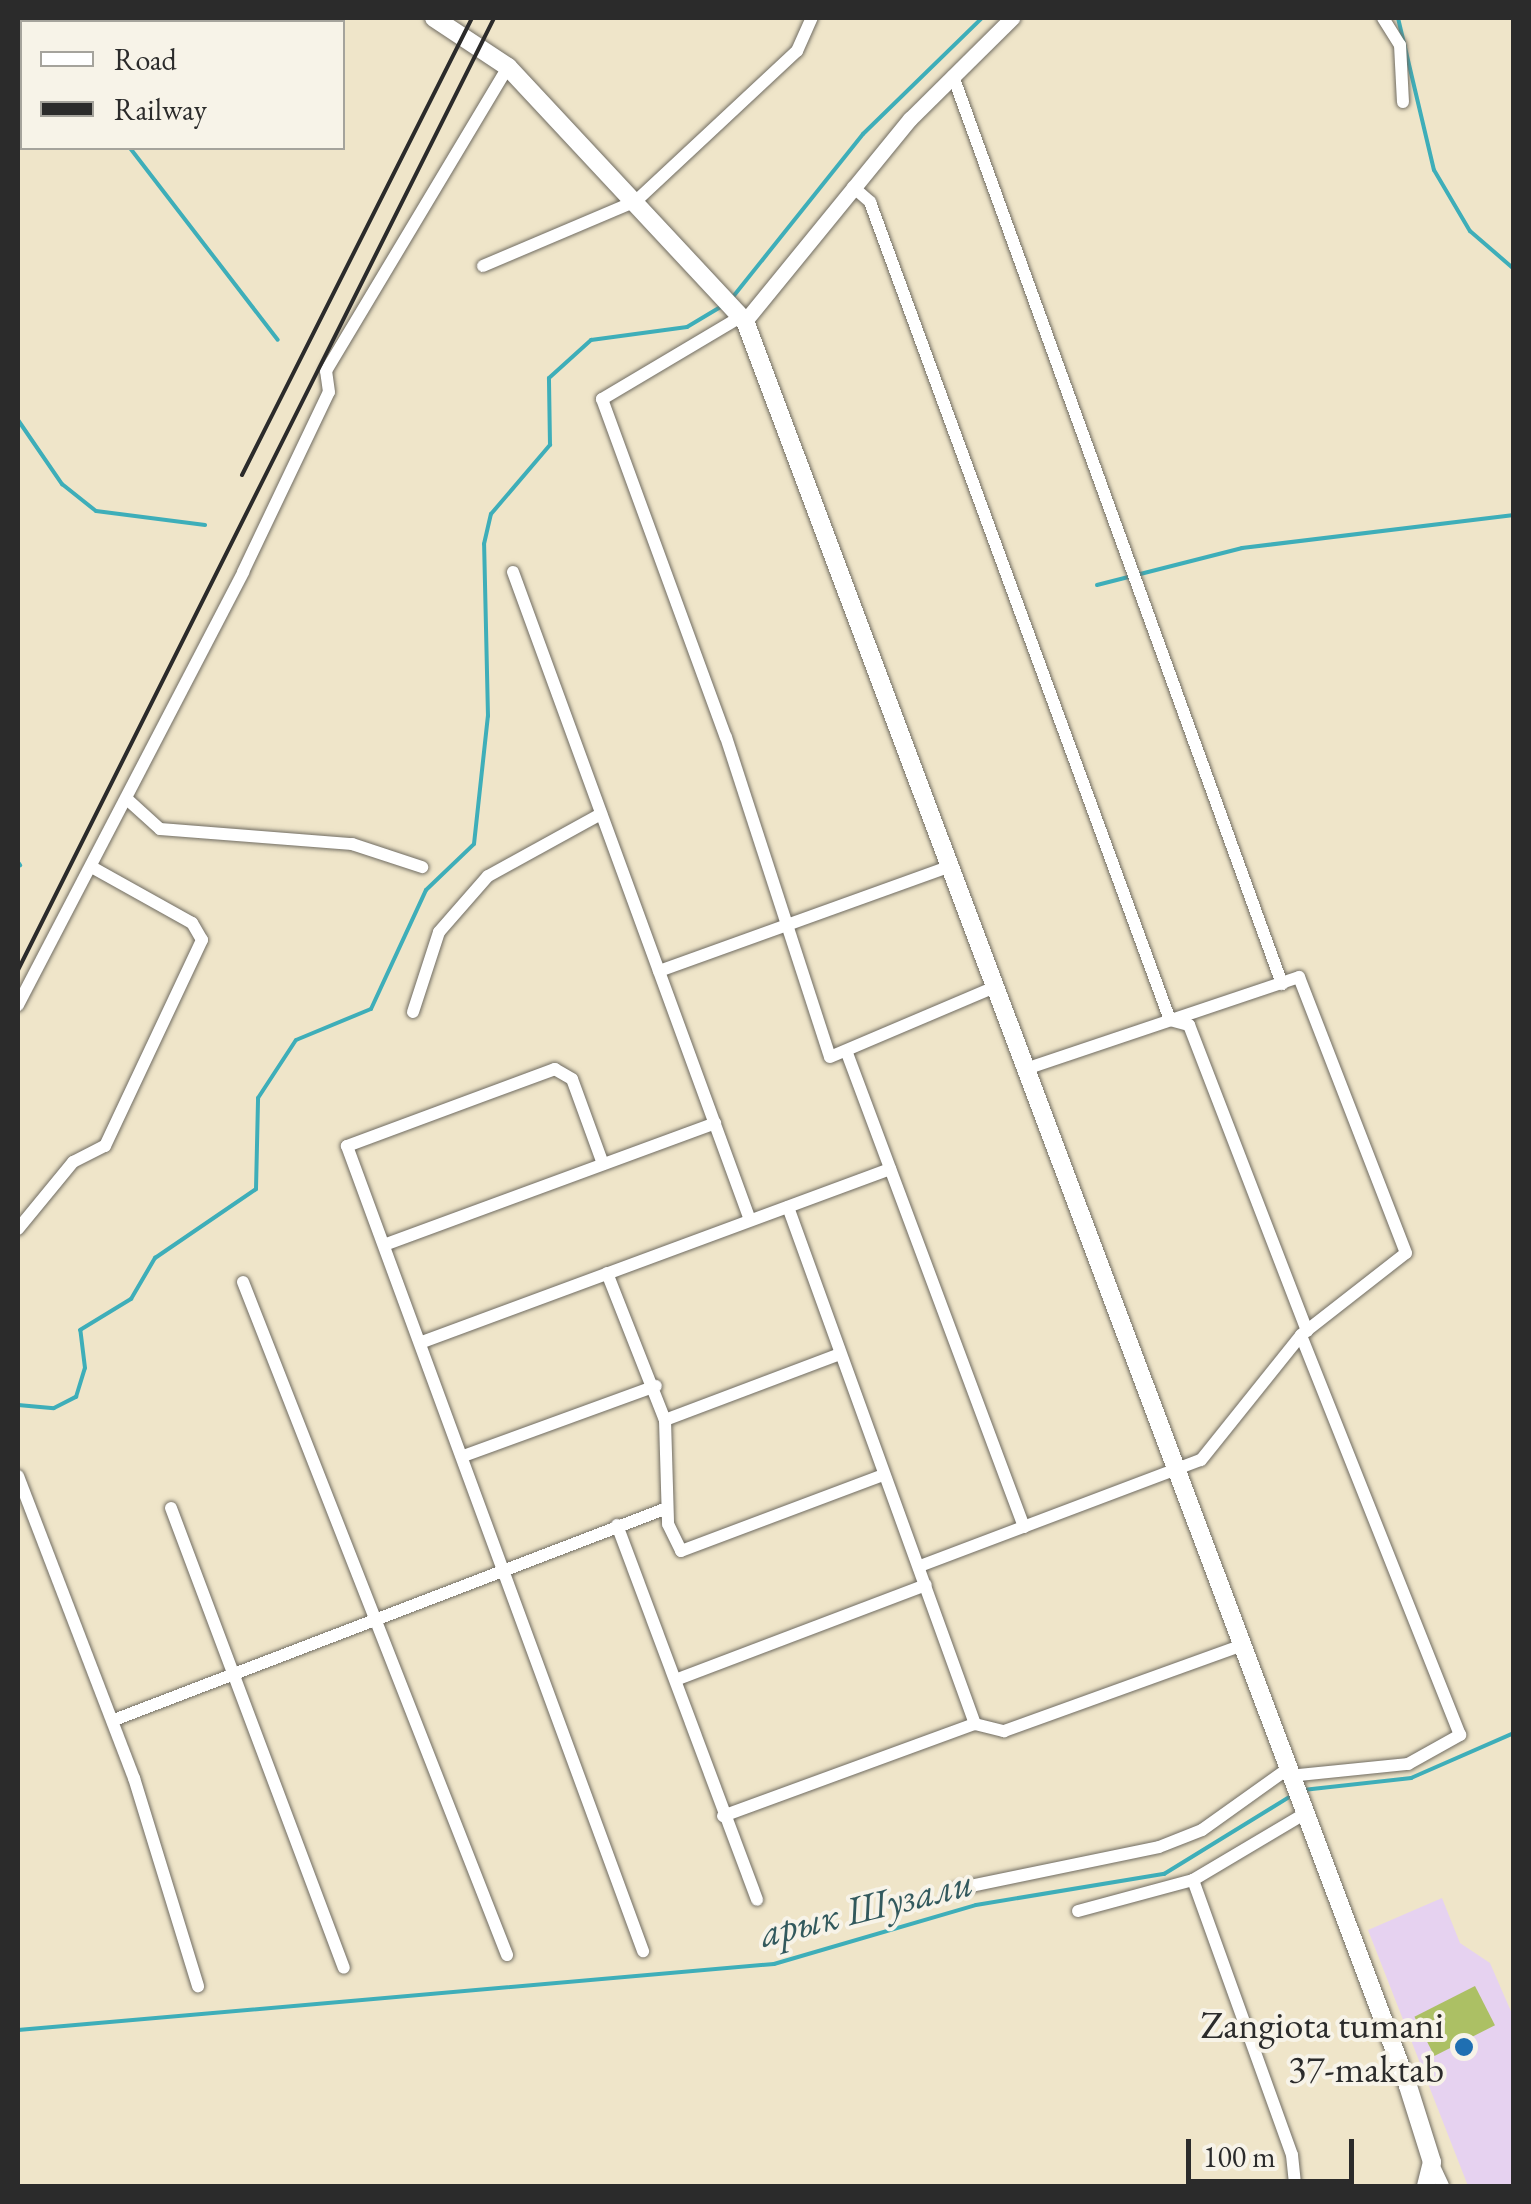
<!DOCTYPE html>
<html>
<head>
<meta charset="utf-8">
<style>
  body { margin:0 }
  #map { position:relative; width:1531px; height:2204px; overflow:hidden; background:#efe5c9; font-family:"EB Garamond",serif }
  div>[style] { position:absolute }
  .built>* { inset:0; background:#e6d2f0 }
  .green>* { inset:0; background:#acc064; transform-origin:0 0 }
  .stream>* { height:4px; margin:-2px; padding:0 2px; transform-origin:2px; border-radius:2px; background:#3eaeb9 }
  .roads { filter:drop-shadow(0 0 2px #706c62) drop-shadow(0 0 2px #706c62) }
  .minor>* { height:12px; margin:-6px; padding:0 6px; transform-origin:6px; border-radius:6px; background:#fff }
  .tertiary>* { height:15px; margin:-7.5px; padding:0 7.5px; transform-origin:7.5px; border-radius:7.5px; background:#fff }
  .secondary>* { height:18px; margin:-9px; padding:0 9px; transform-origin:9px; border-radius:9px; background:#fff }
  .rail>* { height:4px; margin:-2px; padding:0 2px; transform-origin:2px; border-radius:2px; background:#2b2b2b }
  .dots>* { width:28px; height:28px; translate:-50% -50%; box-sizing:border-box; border:5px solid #f7f3e8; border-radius:50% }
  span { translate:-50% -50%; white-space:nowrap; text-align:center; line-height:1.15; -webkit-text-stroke:8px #f7f3e8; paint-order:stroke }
  .poi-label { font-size:38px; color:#2b2b2b }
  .right { translate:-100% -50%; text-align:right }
  .water-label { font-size:40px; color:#32595d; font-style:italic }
  .frame { position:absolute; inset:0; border:20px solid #2b2b2b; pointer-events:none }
  .legend { position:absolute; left:20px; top:20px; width:325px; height:130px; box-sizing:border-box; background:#f7f3e8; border:2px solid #a5a39c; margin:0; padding:12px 18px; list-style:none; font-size:30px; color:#2b2b2b }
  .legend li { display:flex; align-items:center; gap:20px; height:50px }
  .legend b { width:50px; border:2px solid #a5a39c }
  .scale { position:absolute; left:1186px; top:2139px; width:168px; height:45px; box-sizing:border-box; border:5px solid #2b2b2b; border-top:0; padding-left:12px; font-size:30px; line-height:35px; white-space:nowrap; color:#2b2b2b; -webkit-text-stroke:8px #f7f3e8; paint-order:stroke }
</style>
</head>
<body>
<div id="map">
  <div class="built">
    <div style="clip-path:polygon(1442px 1898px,1460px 1943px,1490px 1963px,1513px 2016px,1513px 2186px,1468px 2186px,1368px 1930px)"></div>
  </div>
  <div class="green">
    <div style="left:1475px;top:1986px;width:44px;height:68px;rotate:63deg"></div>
  </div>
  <div class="stream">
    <div style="left:1398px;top:18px;width:156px;rotate:76.7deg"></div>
    <div style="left:1434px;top:170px;width:71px;rotate:59.5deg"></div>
    <div style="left:1470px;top:231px;width:58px;rotate:40.8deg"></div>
    <div style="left:18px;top:46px;width:4px;rotate:14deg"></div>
    <div style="left:130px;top:148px;width:242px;rotate:52.4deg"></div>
    <div style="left:732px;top:298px;width:210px;rotate:-51.4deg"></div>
    <div style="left:863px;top:134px;width:166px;rotate:-44.3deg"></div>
    <div style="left:18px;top:420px;width:78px;rotate:55.5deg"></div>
    <div style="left:62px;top:484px;width:43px;rotate:38.5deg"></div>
    <div style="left:96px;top:511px;width:110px;rotate:7.3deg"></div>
    <div style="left:1097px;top:585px;width:150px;rotate:-14.3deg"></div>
    <div style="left:1242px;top:548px;width:274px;rotate:-6.9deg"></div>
    <div style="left:18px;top:862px;width:4px;rotate:56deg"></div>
    <div style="left:18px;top:1405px;width:36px;rotate:5deg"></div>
    <div style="left:54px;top:1408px;width:25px;rotate:-27deg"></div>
    <div style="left:76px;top:1397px;width:30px;rotate:-73deg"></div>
    <div style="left:85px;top:1368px;width:38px;rotate:-97deg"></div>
    <div style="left:80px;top:1330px;width:60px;rotate:-31.3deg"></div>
    <div style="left:131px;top:1299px;width:48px;rotate:-59.7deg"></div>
    <div style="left:155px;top:1258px;width:122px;rotate:-34.3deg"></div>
    <div style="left:256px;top:1189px;width:91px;rotate:-88.7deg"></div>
    <div style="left:258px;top:1098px;width:69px;rotate:-56.8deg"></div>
    <div style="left:296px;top:1040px;width:81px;rotate:-22.5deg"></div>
    <div style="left:371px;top:1009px;width:131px;rotate:-65.2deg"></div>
    <div style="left:426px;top:890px;width:66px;rotate:-43.8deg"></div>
    <div style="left:474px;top:844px;width:129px;rotate:-83.8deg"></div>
    <div style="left:488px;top:716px;width:172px;rotate:-91.3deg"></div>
    <div style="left:484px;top:544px;width:31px;rotate:-77deg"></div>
    <div style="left:491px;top:514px;width:91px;rotate:-49.5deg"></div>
    <div style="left:550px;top:445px;width:67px;rotate:-90.9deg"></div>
    <div style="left:549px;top:378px;width:57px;rotate:-42.1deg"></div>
    <div style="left:591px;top:340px;width:97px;rotate:-7.7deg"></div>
    <div style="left:687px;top:327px;width:39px;rotate:-31deg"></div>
    <div style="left:1303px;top:1790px;width:109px;rotate:-6.3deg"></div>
    <div style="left:1411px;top:1778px;width:112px;rotate:-23.6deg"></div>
    <div style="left:18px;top:2030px;width:759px;rotate:-4.99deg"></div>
    <div style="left:774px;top:1964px;width:210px;rotate:-16.3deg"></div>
    <div style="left:976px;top:1905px;width:191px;rotate:-9.4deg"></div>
    <div style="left:1164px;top:1874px;width:153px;rotate:-31.6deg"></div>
  </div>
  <div class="roads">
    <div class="minor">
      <div style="left:1383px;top:18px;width:32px;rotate:58deg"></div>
      <div style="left:1400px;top:45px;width:57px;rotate:87deg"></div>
      <div style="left:953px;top:76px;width:966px;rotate:70.08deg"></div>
      <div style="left:853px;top:187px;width:23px;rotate:41deg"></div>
      <div style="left:870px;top:202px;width:871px;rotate:69.86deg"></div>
      <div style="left:1170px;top:1020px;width:20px;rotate:15deg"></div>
      <div style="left:1189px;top:1025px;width:328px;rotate:68.9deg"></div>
      <div style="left:483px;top:266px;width:166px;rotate:-23deg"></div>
      <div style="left:636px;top:201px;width:220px;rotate:-43deg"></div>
      <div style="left:797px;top:51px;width:36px;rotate:-66deg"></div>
      <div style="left:742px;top:316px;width:163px;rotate:149.3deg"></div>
      <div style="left:602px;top:399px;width:360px;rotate:69.9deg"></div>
      <div style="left:726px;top:737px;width:336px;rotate:72deg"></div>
      <div style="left:830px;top:1057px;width:179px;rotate:-23deg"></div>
      <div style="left:513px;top:572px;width:690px;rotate:69.91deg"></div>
      <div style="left:128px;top:800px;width:43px;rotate:42.2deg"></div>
      <div style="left:160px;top:829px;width:193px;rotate:4.5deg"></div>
      <div style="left:352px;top:844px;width:74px;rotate:18.2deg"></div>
      <div style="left:659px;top:971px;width:309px;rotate:-19.8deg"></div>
      <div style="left:18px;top:1005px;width:488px;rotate:-62.5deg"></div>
      <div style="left:243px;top:572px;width:199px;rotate:-64.5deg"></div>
      <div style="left:329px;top:392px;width:21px;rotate:-98deg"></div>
      <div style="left:326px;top:371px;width:354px;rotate:-59.1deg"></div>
      <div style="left:413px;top:1012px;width:84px;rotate:-72deg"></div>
      <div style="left:439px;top:932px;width:74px;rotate:-48.8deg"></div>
      <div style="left:488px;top:876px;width:129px;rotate:-28.8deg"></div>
      <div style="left:847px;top:1053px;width:506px;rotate:69.52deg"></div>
      <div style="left:603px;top:1164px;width:90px;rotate:-110deg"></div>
      <div style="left:572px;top:1079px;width:20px;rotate:-150deg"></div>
      <div style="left:555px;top:1069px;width:222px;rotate:159.7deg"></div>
      <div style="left:347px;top:1146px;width:858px;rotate:69.81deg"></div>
      <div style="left:788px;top:1207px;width:550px;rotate:70.11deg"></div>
      <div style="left:18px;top:1229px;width:87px;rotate:-50.6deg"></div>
      <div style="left:73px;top:1162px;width:36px;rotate:-27deg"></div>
      <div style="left:105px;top:1146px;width:228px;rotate:-64.8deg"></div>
      <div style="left:202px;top:940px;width:20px;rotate:-120deg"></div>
      <div style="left:192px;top:923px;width:115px;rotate:-150.8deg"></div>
      <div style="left:384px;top:1245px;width:353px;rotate:-20.2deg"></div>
      <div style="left:607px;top:1273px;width:158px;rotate:68.5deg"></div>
      <div style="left:665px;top:1420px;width:104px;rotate:88.3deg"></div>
      <div style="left:668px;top:1524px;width:30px;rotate:64deg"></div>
      <div style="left:681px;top:1551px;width:216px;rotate:-20.6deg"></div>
      <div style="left:243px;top:1282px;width:723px;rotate:68.58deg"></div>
      <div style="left:425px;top:1341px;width:496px;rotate:-20.3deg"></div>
      <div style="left:665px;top:1420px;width:187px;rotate:-20.7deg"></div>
      <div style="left:466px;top:1455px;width:202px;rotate:-20deg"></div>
      <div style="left:18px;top:1476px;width:324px;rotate:69deg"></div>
      <div style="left:134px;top:1778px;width:218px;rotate:72.9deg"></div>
      <div style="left:171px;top:1508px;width:491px;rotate:69.4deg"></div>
      <div style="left:617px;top:1525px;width:400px;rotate:69.5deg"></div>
      <div style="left:920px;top:1566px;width:300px;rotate:-20.7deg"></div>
      <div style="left:1201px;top:1460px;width:160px;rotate:-51.3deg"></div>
      <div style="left:1301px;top:1335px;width:133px;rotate:-38deg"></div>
      <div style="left:1406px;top:1253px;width:296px;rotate:-111.2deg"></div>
      <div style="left:1299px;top:977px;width:288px;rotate:161.4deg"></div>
      <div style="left:678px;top:1679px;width:265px;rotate:-20.8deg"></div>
      <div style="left:114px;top:1720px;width:592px;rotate:-20.97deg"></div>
      <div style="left:1289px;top:1776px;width:120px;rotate:-5.8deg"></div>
      <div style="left:1408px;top:1764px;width:60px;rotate:-29.1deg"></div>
      <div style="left:1460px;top:1735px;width:430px;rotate:-111.7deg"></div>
      <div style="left:723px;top:1816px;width:268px;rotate:-20.1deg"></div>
      <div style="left:975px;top:1724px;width:30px;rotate:14deg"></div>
      <div style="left:1004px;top:1731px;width:251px;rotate:-19.8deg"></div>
      <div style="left:1193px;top:1880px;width:292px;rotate:70.2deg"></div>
      <div style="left:1292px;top:2155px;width:31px;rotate:84deg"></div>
      <div style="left:956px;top:1889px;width:207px;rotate:-11.7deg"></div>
      <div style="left:1159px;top:1847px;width:46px;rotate:-21.6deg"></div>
      <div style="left:1202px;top:1830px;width:103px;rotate:-35.5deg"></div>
      <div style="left:1078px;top:1911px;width:119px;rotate:-15.1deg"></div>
      <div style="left:1193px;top:1880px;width:129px;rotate:-30.7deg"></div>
      <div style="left:1432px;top:2162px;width:26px;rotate:65deg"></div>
    </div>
    <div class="tertiary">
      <div style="left:745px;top:321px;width:261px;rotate:-50.8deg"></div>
      <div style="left:910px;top:119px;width:144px;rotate:-44.7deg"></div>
    </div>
    <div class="secondary">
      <div style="left:434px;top:18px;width:89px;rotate:33.5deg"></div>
      <div style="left:508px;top:67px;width:347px;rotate:47deg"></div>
      <div style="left:745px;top:321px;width:1885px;rotate:69.41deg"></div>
      <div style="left:1408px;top:2086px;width:80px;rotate:72.5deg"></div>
      <div style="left:1432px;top:2162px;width:25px;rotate:104deg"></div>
    </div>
  </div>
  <div class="rail">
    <div style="left:242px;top:475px;width:512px;rotate:-63.28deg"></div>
    <div style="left:18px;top:970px;width:1064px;rotate:-63.43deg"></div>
  </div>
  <div class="dots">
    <div style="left:1464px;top:2047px;background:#1f6fb2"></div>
  </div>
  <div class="poi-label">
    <span class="right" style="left:1444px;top:2047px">Zangiota tumani<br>37-maktab</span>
  </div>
  <div class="water-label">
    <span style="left:866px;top:1907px;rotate:-14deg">арык Шузали</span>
  </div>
  <div class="frame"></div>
  <ul class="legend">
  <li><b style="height:12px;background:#fff"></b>Road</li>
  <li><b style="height:12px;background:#2b2b2b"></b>Railway</li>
  </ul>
  <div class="scale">100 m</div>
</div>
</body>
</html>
